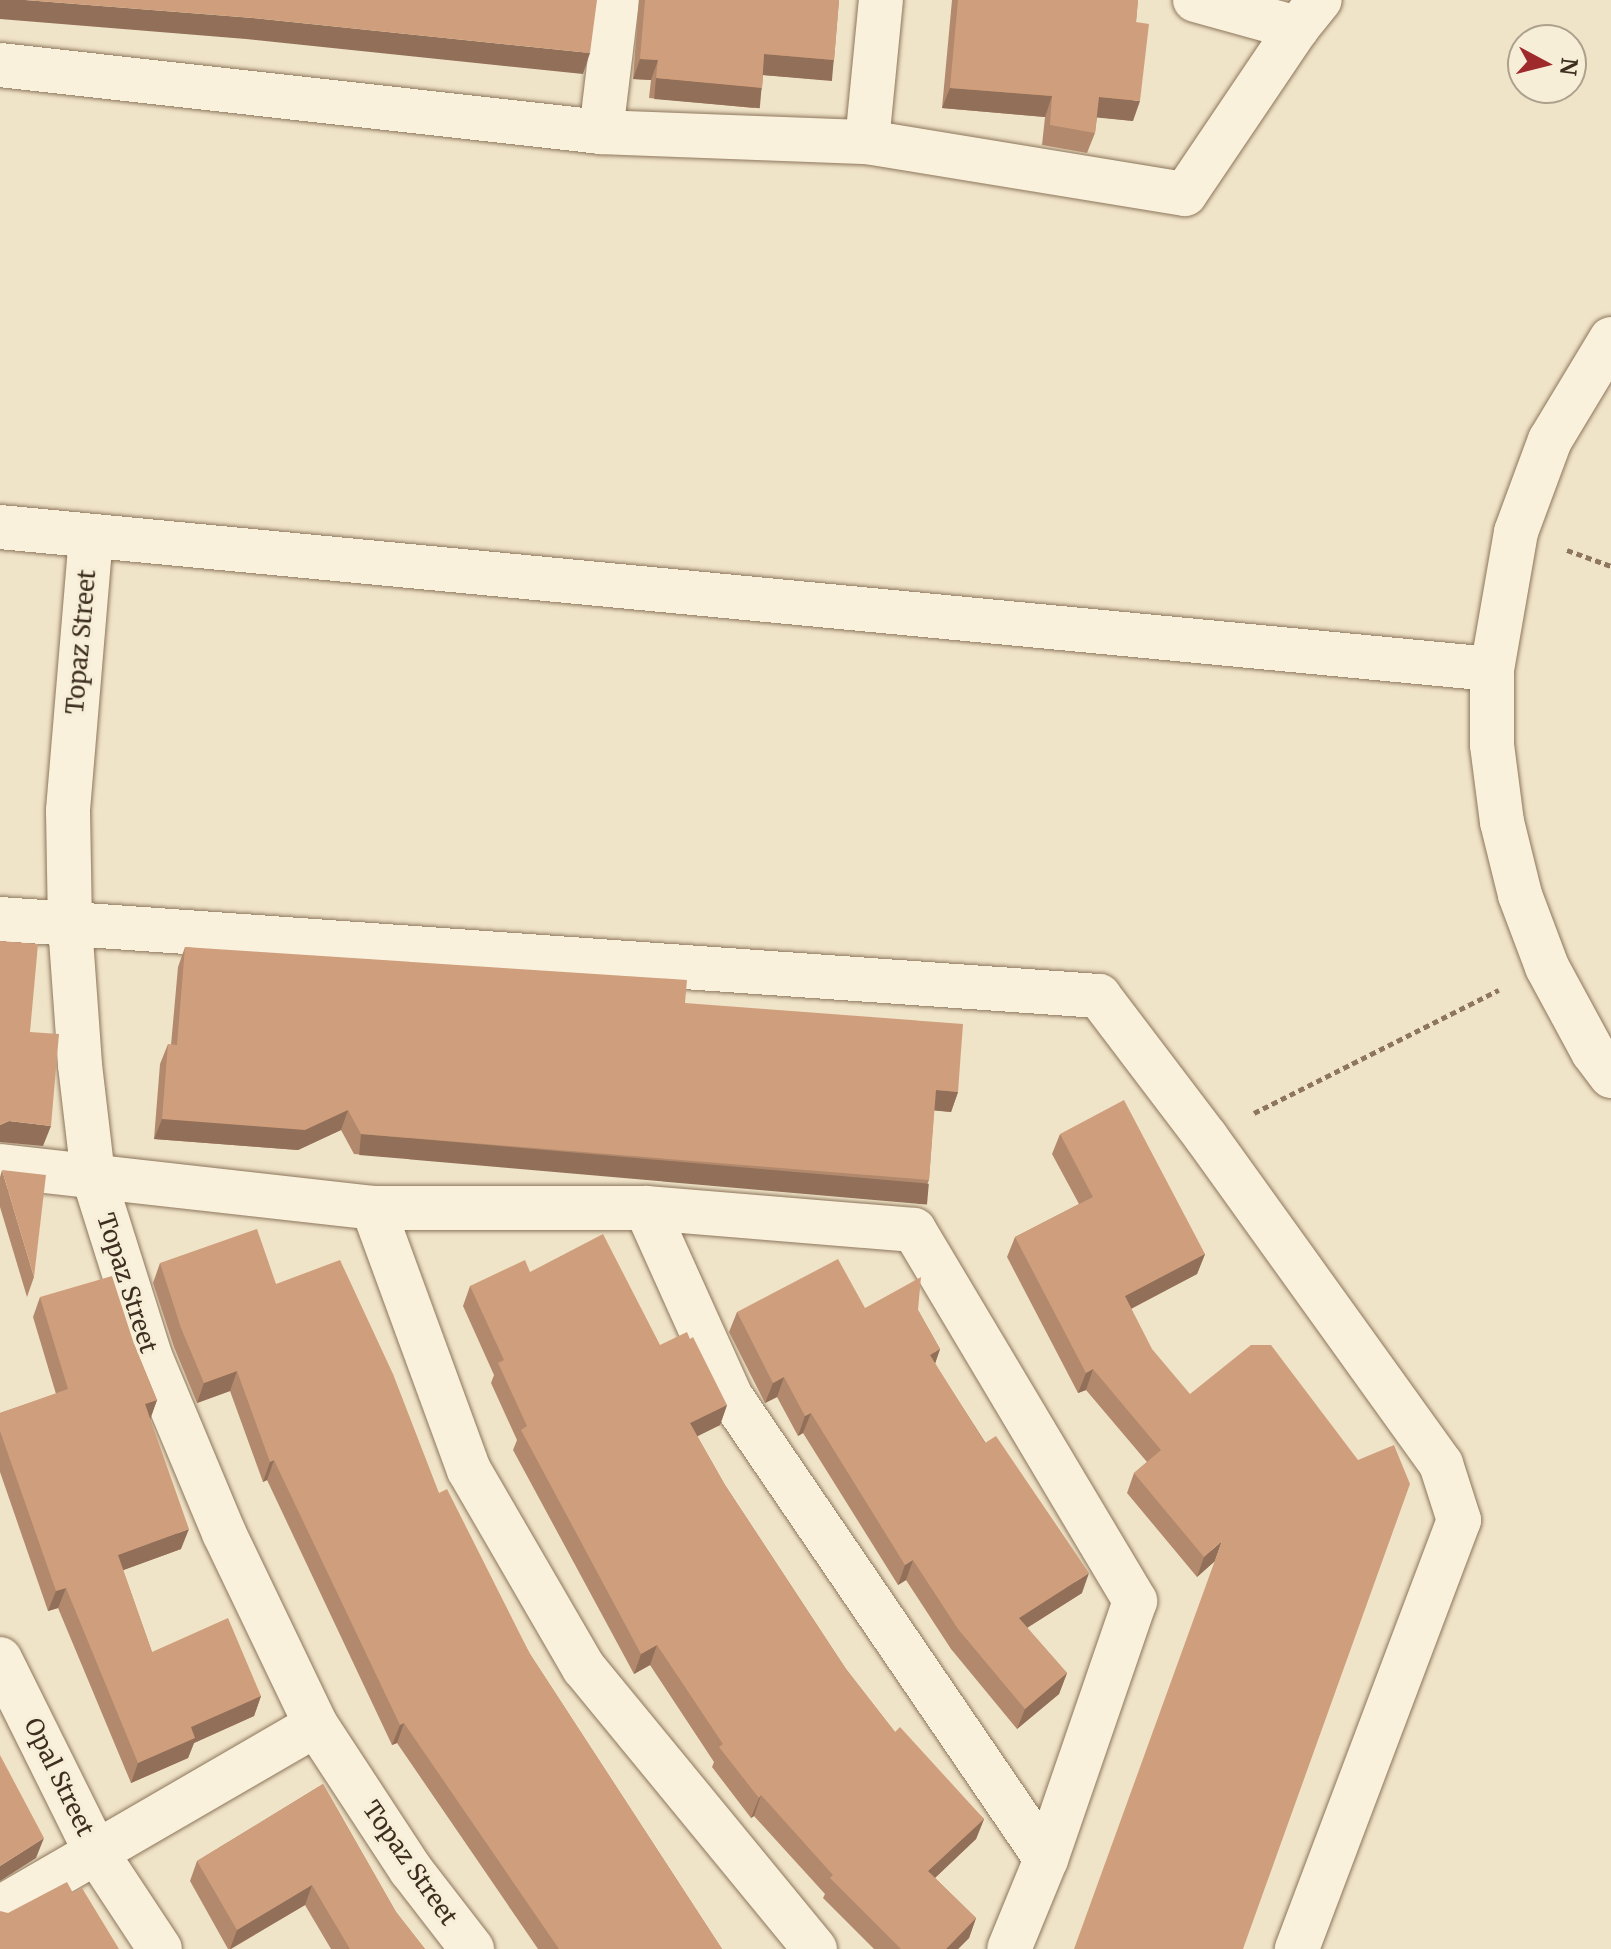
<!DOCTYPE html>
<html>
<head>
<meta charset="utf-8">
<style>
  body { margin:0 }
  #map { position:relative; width:1611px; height:1949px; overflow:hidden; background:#f0e4c8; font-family:Merriweather,serif }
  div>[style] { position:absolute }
  .path>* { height:5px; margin-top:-2.5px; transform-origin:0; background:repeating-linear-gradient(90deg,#8d765c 0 6px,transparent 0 10px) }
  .roads { filter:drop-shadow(0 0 2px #8d765c) drop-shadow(0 0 2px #8d765c) }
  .minor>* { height:44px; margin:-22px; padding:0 22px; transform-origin:22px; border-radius:22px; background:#faf1dc }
  .tertiary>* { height:44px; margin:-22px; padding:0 22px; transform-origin:22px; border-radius:22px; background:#faf1dc }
  .wall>* { inset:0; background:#b2896c }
  .shaded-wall>* { inset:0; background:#916f58; transform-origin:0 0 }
  .building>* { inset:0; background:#cf9f7d }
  span { translate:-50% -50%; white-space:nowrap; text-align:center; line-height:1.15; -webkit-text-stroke:6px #f7eed8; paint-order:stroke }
  .street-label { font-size:24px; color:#3d2e20 }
  .north { position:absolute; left:1507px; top:24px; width:80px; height:80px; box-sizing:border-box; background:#f7eed8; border:2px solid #ada18e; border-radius:50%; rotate:97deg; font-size:22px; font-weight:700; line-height:32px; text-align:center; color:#3d2e20 }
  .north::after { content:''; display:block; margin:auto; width:28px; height:36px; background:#9e2a2b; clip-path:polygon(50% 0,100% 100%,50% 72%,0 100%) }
</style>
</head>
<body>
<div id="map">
  <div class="path">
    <div style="left:1567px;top:550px;width:47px;rotate:20deg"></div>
    <div style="left:1254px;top:1113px;width:274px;rotate:-26.7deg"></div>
  </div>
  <div class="roads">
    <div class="minor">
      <div style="left:1195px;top:0;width:106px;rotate:15.4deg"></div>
      <div style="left:0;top:65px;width:605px;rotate:6.36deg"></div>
      <div style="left:601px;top:132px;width:266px;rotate:2.2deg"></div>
      <div style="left:867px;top:142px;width:322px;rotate:9.3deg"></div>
      <div style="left:1185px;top:194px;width:200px;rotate:-56deg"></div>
      <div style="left:1297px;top:28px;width:36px;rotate:-51deg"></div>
      <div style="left:601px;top:132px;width:133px;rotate:-83.1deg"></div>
      <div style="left:867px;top:142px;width:143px;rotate:-84.4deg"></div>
      <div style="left:0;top:527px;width:1499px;rotate:5.44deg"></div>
      <div style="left:91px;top:536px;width:276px;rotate:94.8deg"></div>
      <div style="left:68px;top:811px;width:114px;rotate:89deg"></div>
      <div style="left:70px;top:925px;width:140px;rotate:85.9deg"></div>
      <div style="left:80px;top:1065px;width:111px;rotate:83.3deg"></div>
      <div style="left:93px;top:1175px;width:190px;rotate:72.5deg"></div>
      <div style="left:150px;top:1356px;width:192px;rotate:67.3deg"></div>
      <div style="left:224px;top:1533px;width:213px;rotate:64.4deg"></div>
      <div style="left:316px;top:1725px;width:173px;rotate:56.8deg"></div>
      <div style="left:411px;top:1870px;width:100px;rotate:52.3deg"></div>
      <div style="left:0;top:919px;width:1102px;rotate:4.01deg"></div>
      <div style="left:1099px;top:996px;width:177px;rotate:52.8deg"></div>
      <div style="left:1206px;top:1137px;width:403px;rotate:54.3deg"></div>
      <div style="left:1441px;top:1464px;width:59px;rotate:72.2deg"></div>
      <div style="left:1459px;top:1520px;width:459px;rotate:110.7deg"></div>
      <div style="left:0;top:1166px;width:375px;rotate:6.4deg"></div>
      <div style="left:373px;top:1208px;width:273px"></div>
      <div style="left:646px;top:1208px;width:269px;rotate:4.7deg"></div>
      <div style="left:914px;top:1230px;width:432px;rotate:59.2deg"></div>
      <div style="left:1135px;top:1601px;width:273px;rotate:109deg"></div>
      <div style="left:1046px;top:1859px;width:97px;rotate:112.3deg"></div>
      <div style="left:373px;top:1208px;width:279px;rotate:69.9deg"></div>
      <div style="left:469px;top:1470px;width:229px;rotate:59.9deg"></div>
      <div style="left:584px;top:1668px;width:364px;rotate:50.6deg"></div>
      <div style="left:646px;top:1208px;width:207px;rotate:65.8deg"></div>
      <div style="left:731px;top:1397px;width:559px;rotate:55.71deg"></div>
      <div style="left:0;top:1659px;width:216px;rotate:63.6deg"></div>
      <div style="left:96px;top:1852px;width:116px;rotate:56.6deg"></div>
      <div style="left:0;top:1908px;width:365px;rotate:-30.1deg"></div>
    </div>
    <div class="tertiary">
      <div style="left:1611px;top:339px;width:118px;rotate:121.1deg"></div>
      <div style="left:1550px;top:440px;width:98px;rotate:110.3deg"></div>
      <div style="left:1516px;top:532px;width:139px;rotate:99.9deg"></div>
      <div style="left:1492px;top:669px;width:76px;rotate:90deg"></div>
      <div style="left:1492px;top:745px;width:78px;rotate:82.6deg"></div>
      <div style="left:1502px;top:822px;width:75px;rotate:76.1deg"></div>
      <div style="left:1520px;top:895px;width:77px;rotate:69.4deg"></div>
      <div style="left:1547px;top:967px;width:97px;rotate:61.6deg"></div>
      <div style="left:1593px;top:1052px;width:30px;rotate:53deg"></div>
    </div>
  </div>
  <div class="wall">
    <div style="clip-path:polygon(639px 0,839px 0,834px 60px,827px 80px,763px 75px,762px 88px,754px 108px,649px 98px,651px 80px,633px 79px)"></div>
    <div style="clip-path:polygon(952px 0,1138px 0,1136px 22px,1133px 121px,1097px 117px,1095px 133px,1087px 153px,1042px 145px,1045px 117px,942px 108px)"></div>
    <div style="clip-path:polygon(185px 947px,685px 1003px,958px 1092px,951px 1112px,934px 1110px,929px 1180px,921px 1200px,354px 1154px,341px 1130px,298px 1150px,154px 1139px,160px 1064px,168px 1044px,171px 1045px,178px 967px)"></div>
    <div style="clip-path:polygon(1060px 1134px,1205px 1254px,1197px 1274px,1131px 1309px,1215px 1561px,1197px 1577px,1127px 1493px,1134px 1473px,1147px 1462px,1086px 1390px,1078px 1393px,1007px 1257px,1015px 1237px,1079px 1204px,1052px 1154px)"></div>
    <div style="clip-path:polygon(2px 1170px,34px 1277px,27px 1297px,0 1207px,0 1177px)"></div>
    <div style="clip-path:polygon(160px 1263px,276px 1284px,439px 1493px,530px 1654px,722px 1949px,538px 1949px,397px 1743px,392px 1745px,267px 1480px,263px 1482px,230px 1391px,197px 1403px,174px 1347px,153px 1283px)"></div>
    <div style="clip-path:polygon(530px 1272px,660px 1345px,727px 1405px,720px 1425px,697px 1436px,725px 1485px,846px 1669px,895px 1732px,984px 1819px,976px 1839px,935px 1878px,976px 1918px,969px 1938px,958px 1949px,874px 1949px,823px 1898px,825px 1894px,754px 1816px,751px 1818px,712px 1767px,714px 1762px,650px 1665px,634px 1674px,513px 1450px,517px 1440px,491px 1383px,494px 1375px,463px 1306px,470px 1286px)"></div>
    <div style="clip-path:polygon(40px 1297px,134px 1344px,157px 1400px,150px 1418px,181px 1549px,123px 1570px,152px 1652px,261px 1696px,254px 1716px,194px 1743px,188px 1758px,131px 1783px,58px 1608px,48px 1611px,0 1472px,0 1413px,56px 1394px,33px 1317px)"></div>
    <div style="clip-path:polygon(865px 1308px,918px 1310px,940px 1349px,935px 1364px,1082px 1593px,1027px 1628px,1067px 1673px,1059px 1694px,1017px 1729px,951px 1649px,906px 1580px,898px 1585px,803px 1433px,798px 1436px,777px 1397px,765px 1403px,729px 1332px,737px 1312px)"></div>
    <div style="clip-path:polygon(323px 1784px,396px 1912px,425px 1949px,331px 1949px,305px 1905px,231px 1949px,228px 1949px,190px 1881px,197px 1861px)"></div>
  </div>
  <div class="shaded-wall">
    <div style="clip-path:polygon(0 0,25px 0,253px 18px,590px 53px,583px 74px,246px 39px,0 19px)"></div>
    <div style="left:764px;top:54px;width:70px;height:21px;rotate:5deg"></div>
    <div style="clip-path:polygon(640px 59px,658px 60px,651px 80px,633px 79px)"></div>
    <div style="left:656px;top:78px;width:106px;height:21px;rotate:5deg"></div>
    <div style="clip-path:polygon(950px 88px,1052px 96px,1045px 117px,942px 108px)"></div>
    <div style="clip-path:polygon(1099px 97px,1140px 101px,1133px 121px,1092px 117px)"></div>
    <div style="clip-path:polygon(936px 1090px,958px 1092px,951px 1112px,928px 1110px)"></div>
    <div style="clip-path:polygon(348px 1110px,341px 1130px,298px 1150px,154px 1139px,162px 1119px)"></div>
    <div style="clip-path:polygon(9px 1121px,51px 1126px,43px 1146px,0 1142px,0 1125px)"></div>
    <div style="left:361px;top:1134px;width:570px;height:21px;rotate:5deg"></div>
    <div style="clip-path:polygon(1205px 1254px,1197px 1274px,1117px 1316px,1125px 1296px)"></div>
    <div style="clip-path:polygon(940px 1349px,933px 1369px,930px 1355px)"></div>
    <div style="clip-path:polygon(1093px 1369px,1086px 1390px,1078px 1393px,1086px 1373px)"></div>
    <div style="clip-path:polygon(237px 1371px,230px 1391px,197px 1403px,204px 1383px)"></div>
    <div style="clip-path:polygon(784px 1377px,777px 1397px,765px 1403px,773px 1383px)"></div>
    <div style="clip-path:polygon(157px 1400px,150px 1420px,145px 1404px)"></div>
    <div style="clip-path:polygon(727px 1405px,720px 1425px,682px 1444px,690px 1423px)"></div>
    <div style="clip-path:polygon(811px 1413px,803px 1433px,798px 1436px,805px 1416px)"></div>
    <div style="clip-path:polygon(274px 1460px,267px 1480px,263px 1482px,270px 1462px)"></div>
    <div style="clip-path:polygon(189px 1529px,181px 1549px,110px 1575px,118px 1555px)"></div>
    <div style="clip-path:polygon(1222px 1541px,1215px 1561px,1197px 1577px,1204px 1557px)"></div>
    <div style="clip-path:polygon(913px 1560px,906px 1580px,898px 1585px,905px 1565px)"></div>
    <div style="clip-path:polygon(1089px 1573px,1082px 1593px,1011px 1638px,1019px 1618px)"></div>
    <div style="clip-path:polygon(66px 1588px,58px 1608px,48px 1611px,56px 1591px)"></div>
    <div style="clip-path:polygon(657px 1645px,650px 1665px,634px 1674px,641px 1654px)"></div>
    <div style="clip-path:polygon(1067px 1673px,1059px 1694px,1017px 1729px,1025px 1709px)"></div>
    <div style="clip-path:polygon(261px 1696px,254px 1716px,194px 1743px,188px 1758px,131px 1783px,138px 1763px,191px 1727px)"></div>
    <div style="clip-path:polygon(404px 1723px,397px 1743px,392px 1745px,400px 1725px)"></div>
    <div style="clip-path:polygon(761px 1795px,754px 1816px,751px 1818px,759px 1798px)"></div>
    <div style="clip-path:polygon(984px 1819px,976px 1839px,921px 1891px,928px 1871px)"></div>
    <div style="clip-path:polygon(44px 1838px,36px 1858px,0 1881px,0 1866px)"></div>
    <div style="clip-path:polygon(312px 1885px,305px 1905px,230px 1949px,237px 1930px)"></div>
    <div style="clip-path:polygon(976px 1918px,969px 1938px,958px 1949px,946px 1949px)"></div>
  </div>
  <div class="building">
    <div style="clip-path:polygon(25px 0,597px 0,590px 53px,253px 18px)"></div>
    <div style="clip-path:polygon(645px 0,839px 0,834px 60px,764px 54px,762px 88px,656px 78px,658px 60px,640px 59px)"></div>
    <div style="clip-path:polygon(958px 0,1138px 0,1136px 22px,1149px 24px,1140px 101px,1099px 97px,1095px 133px,1050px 125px,1052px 96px,950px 88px)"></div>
    <div style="clip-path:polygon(0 941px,38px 944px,30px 1032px,59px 1034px,51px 1126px,9px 1121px,0 1125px)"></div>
    <div style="clip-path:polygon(185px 947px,687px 980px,685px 1003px,963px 1024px,958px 1092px,936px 1090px,929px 1180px,361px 1134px,348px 1110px,305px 1130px,162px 1119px,168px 1044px,177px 1045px)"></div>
    <div style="clip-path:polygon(1124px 1100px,1205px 1254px,1125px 1296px,1152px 1349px,1190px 1394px,1251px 1345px,1271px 1345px,1358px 1460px,1394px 1445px,1410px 1484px,1243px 1949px,1074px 1949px,1222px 1541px,1204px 1557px,1134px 1473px,1161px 1450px,1093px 1369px,1086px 1373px,1015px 1237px,1093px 1197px,1060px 1134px)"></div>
    <div style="clip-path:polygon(2px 1170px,46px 1175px,34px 1277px)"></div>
    <div style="clip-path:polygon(257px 1229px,276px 1284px,340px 1260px,393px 1374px,439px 1493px,447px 1489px,530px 1654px,722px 1949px,559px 1949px,404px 1723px,400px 1725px,274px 1460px,270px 1462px,237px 1371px,204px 1383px,181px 1328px,160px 1263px)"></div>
    <div style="clip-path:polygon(603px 1234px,660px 1345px,687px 1332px,690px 1339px,693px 1337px,727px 1405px,690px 1423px,725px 1485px,846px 1669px,895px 1732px,900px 1727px,984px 1819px,928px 1871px,976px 1918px,946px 1949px,901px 1949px,830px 1878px,833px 1875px,761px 1795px,759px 1798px,719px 1747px,723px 1744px,657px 1645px,641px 1654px,521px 1430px,527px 1426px,498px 1363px,504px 1360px,470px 1286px,525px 1260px,530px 1272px)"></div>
    <div style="clip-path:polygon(838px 1259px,865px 1308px,921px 1277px,918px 1310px,940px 1349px,930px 1355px,985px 1443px,996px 1436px,1089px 1573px,1019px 1618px,1067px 1673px,1025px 1709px,958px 1629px,913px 1560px,905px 1565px,811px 1413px,805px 1416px,784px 1377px,773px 1383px,737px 1312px)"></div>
    <div style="clip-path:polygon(112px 1276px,134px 1344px,157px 1400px,145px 1404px,189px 1529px,118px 1555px,152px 1652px,228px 1618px,261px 1696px,191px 1727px,195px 1738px,138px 1763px,66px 1588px,56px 1591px,0 1431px,0 1413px,68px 1389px,40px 1297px)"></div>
    <div style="clip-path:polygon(0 1755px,44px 1838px,0 1866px)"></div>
    <div style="clip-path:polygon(323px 1784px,396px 1912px,425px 1949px,350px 1949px,312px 1885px,237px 1930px,197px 1861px)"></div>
    <div style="clip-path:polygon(67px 1882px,73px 1893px,82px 1888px,119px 1949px,0 1949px,0 1911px,8px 1913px)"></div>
  </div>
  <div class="street-label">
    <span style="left:81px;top:642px;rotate:-85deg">Topaz Street</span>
    <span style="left:127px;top:1283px;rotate:72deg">Topaz Street</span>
    <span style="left:59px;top:1777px;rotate:64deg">Opal Street</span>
    <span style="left:410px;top:1863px;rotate:55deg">Topaz Street</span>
  </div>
  <div class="north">N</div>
</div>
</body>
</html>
